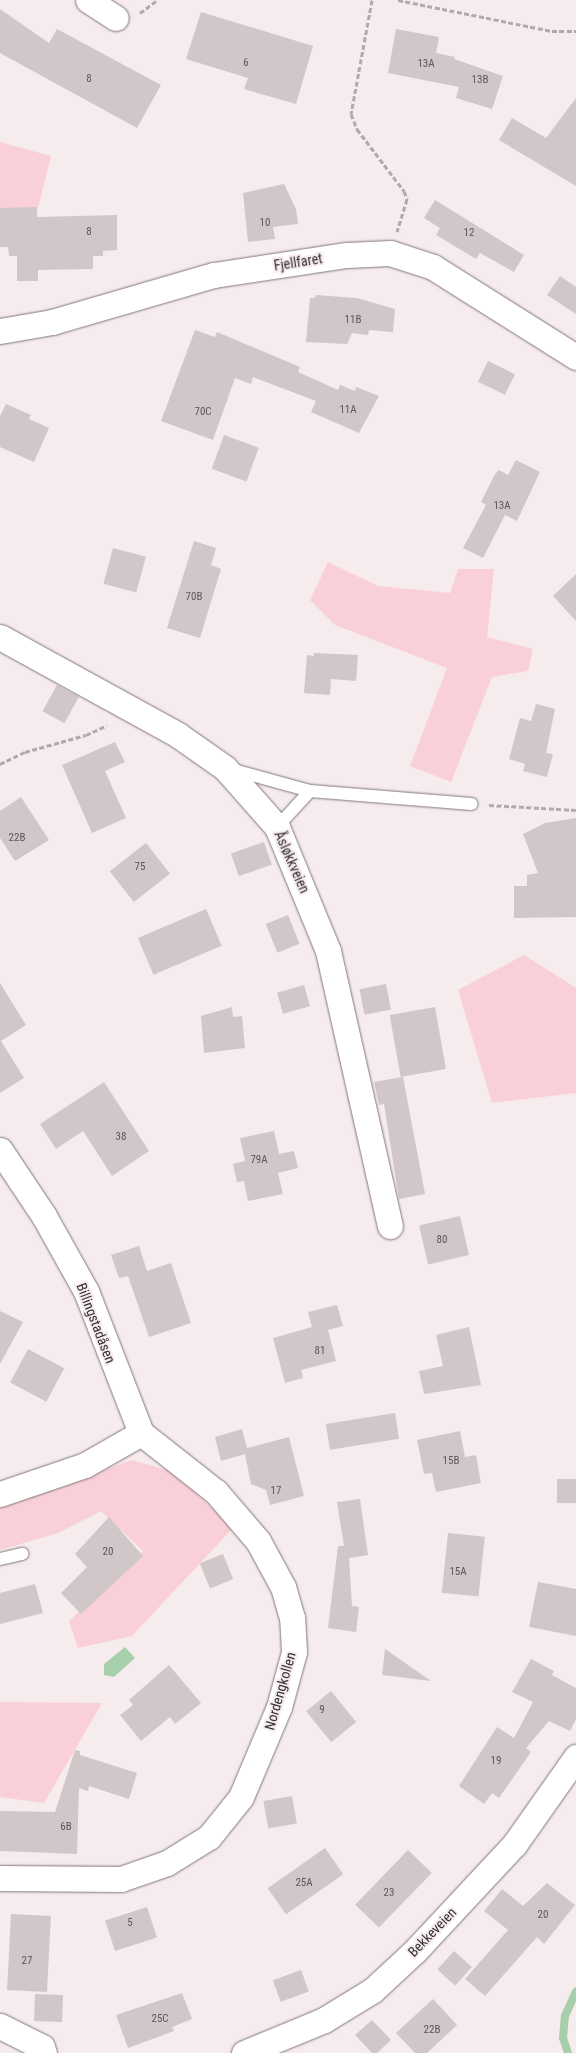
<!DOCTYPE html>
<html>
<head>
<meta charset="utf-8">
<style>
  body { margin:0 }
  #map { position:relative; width:576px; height:2053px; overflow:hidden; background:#f6ebed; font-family:"Roboto Condensed",sans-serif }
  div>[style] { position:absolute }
  .green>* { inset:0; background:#f9d0d8 }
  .water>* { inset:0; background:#a8cfac }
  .stream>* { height:8px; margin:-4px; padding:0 4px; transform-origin:4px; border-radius:4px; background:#a8cfac }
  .building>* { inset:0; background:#d1c7c8; transform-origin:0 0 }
  .path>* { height:3px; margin-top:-1.5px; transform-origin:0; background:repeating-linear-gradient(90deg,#b1a9aa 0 5px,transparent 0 7.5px) }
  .roads { filter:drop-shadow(0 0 1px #817779) drop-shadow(0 0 1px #817779) }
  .lane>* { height:12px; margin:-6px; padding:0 6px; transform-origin:6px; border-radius:6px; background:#fff }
  .street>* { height:25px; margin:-12.5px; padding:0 12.5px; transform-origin:12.5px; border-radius:12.5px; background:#fff }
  span { translate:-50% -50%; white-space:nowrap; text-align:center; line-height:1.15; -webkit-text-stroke:4px #f6ebed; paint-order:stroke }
  .number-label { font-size:11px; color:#5b5657 }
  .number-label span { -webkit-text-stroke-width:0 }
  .street-label { font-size:14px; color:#343031 }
</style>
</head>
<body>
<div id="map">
  <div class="green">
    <div style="clip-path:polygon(0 142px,51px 156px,34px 224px,0 220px)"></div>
    <div style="clip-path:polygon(328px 562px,378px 586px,450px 593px,458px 569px,494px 569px,487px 637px,533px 649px,528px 671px,492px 677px,451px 782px,410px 766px,447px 668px,335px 625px,310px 600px)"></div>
    <div style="clip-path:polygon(524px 955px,576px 988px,576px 1093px,492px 1103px,458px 990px)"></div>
    <div style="clip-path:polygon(132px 1460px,173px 1472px,233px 1528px,132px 1636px,78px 1648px,69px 1621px,143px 1551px,101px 1511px,58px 1533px,0 1550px,0 1508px)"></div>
    <div style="clip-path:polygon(0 1702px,102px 1703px,44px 1803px,0 1797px)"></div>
  </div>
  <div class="water">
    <div style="clip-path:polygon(125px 1647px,135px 1658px,114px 1677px,104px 1675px,104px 1664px)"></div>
  </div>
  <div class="stream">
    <div style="left:568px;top:2053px;width:16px;rotate:-108deg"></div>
    <div style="left:563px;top:2038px;width:22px;rotate:-85deg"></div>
    <div style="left:565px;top:2016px;width:27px;rotate:-66deg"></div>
  </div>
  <div class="building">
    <div style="clip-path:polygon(0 9px,49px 43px,57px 29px,161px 85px,137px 128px,0 53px)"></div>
    <div style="clip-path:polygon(201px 12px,313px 46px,296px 104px,244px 89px,248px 78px,186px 59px)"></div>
    <div style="clip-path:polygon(396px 29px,439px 37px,436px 53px,455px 57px,454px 59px,503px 76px,492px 109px,456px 98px,459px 87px,388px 73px)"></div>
    <div style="clip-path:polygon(576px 98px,576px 186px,499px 140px,512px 118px,546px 138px)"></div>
    <div style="clip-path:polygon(284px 184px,296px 209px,298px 224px,273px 227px,275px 239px,248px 242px,243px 193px)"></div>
    <div style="clip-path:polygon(435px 200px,524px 255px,514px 272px,480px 253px,476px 259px,436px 235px,440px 228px,424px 218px)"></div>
    <div style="clip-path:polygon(37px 207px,37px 217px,117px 215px,117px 250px,103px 251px,103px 256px,93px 256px,93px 269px,38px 270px,38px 281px,17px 281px,17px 256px,9px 256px,8px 247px,0 247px,0 208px)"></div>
    <div style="clip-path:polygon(560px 276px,576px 287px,576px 314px,547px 295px)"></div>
    <div style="clip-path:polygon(316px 295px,357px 298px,395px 309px,393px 332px,369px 330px,368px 335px,352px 333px,347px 344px,306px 342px,310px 298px,315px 298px)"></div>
    <div style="clip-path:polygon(195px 330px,215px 337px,217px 332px,300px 367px,298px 372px,338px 390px,340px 385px,355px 391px,356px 387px,379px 396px,359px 433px,311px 412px,316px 401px,253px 377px,251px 384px,235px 378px,213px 440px,161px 421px)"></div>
    <div style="left:488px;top:361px;width:30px;height:23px;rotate:26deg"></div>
    <div style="clip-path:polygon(6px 404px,31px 415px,29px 419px,49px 428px,34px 462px,0 447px,0 416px)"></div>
    <div style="left:224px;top:435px;width:37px;height:36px;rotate:20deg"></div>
    <div style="clip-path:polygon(516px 460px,540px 472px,517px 521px,505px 515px,483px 558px,463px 548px,486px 505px,481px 502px,495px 474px,499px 470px,508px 475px)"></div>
    <div style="clip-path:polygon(194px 541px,216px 548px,211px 565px,221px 569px,200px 638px,167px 628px)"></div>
    <div style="left:113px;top:548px;width:34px;height:37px;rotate:15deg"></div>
    <div style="clip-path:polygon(576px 574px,576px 621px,553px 596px)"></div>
    <div style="clip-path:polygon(314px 653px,358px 655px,356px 681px,331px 679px,330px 695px,304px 693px,307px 655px,314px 656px)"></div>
    <div style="left:57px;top:685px;width:25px;height:30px;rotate:29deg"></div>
    <div style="clip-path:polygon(536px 704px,555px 709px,546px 753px,553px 754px,547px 777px,523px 771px,525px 764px,509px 759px,520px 718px,531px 721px)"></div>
    <div style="clip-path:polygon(115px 742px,125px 762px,105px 771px,126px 818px,92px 833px,62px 765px)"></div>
    <div style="clip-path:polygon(21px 797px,49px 840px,15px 861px,0 838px,0 811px)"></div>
    <div style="clip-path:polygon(576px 818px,576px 917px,514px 918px,514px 886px,527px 886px,527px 875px,538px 873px,523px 834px,545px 823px)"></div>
    <div style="left:264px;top:842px;width:24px;height:35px;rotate:71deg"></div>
    <div style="left:146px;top:843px;width:39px;height:46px;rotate:52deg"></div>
    <div style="left:206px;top:909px;width:40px;height:74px;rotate:67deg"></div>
    <div style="left:288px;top:915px;width:31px;height:24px;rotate:68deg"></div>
    <div style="clip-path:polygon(0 983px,26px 1025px,1px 1041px,24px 1078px,0 1093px)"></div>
    <div style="left:386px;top:984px;width:26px;height:27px;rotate:79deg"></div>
    <div style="left:304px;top:985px;width:22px;height:28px;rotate:74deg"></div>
    <div style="clip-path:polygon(232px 1007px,233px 1017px,242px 1016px,245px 1048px,204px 1053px,201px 1016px)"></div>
    <div style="left:435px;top:1007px;width:63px;height:46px;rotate:80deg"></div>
    <div style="clip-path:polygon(403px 1077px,425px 1194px,399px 1199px,384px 1104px,379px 1105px,374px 1082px)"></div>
    <div style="clip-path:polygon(104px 1082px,149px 1151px,112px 1176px,83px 1131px,56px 1149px,40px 1124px)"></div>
    <div style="clip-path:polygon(274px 1131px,279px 1154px,294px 1151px,298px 1168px,278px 1173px,283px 1194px,248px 1201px,244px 1181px,237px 1182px,233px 1164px,245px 1161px,240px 1138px)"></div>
    <div style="left:460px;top:1216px;width:40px;height:42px;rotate:77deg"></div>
    <div style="clip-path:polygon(139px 1246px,147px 1271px,171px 1263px,191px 1323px,149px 1337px,128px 1276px,119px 1278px,111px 1255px)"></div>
    <div style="clip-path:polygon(337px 1305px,343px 1326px,328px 1330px,336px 1361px,301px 1370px,303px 1378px,285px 1383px,273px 1338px,312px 1327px,308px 1312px)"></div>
    <div style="clip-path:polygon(0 1311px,23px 1322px,0 1364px)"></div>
    <div style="clip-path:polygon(469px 1327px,481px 1385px,424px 1394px,419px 1371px,443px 1366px,436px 1335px)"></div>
    <div style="left:28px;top:1349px;width:41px;height:38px;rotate:28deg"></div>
    <div style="left:395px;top:1413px;width:26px;height:70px;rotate:81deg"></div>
    <div style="clip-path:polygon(242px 1429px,247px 1448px,289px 1437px,304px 1496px,270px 1505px,266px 1490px,251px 1484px,245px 1454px,221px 1461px,215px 1437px)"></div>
    <div style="clip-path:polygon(460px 1431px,465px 1457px,476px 1455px,481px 1483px,436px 1492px,432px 1473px,424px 1474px,417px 1440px)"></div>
    <div style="left:557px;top:1479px;width:19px;height:24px"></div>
    <div style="clip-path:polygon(360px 1499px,368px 1555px,349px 1558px,352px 1606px,359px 1607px,356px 1632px,328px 1628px,338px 1546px,344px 1546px,337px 1502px)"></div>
    <div style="clip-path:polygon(109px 1517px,143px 1556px,81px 1614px,61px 1593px,87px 1567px,75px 1554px)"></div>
    <div style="left:448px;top:1533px;width:37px;height:60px;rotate:6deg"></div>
    <div style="left:223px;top:1554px;width:27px;height:25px;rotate:68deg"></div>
    <div style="clip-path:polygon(538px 1582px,576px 1589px,576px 1636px,529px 1627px)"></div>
    <div style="clip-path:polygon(35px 1584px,43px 1613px,0 1624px,0 1593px)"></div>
    <div style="clip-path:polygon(385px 1649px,431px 1681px,382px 1675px)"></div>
    <div style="clip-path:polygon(531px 1659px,554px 1671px,552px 1675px,576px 1688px,576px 1719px,570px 1731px,549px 1721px,526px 1748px,531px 1752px,499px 1798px,492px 1793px,484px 1804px,459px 1786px,497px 1727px,514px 1738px,533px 1702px,512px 1692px)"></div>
    <div style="clip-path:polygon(169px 1665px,201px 1703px,175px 1724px,170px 1717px,141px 1741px,120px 1715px,133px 1705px,129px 1700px)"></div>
    <div style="left:331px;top:1691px;width:40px;height:32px;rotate:51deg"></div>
    <div style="clip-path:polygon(75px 1750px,80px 1751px,80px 1755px,137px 1773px,129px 1799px,89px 1786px,88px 1791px,79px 1788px,77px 1854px,0 1851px,0 1811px,55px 1812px)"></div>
    <div style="left:292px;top:1796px;width:28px;height:29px;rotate:80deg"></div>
    <div style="left:325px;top:1848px;width:32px;height:70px;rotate:55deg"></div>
    <div style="left:408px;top:1850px;width:33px;height:76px;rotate:44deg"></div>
    <div style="clip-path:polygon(547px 1883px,575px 1905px,544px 1944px,537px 1937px,485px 1996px,465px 1979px,508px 1930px,484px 1911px,502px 1889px,523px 1906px)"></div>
    <div style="left:147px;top:1907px;width:32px;height:44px;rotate:72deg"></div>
    <div style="left:11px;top:1914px;width:40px;height:76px;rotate:3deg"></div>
    <div style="left:454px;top:1951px;width:24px;height:25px;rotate:42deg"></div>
    <div style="left:301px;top:1970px;width:23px;height:30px;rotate:70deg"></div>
    <div style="clip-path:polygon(182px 1993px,192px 2019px,172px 2027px,174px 2031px,128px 2048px,116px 2015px)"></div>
    <div style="left:35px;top:1994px;width:28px;height:27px;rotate:2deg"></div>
    <div style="clip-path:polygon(433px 1999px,457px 2025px,427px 2053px,415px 2053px,396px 2033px)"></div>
    <div style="clip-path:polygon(372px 2020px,391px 2040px,377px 2053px,372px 2053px,355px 2035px)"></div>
  </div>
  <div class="path">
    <div style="left:372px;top:0;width:116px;rotate:100.4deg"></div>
    <div style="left:351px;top:114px;width:16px;rotate:68deg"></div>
    <div style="left:357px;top:129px;width:78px;rotate:52.8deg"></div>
    <div style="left:404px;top:191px;width:9px;rotate:69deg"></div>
    <div style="left:407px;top:199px;width:34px;rotate:107deg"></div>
    <div style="left:398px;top:0;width:157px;rotate:11.4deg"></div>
    <div style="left:552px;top:31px;width:24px"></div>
    <div style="left:140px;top:13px;width:21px;rotate:-37deg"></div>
    <div style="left:0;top:764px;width:28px;rotate:-26deg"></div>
    <div style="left:25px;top:752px;width:63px;rotate:-15.6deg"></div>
    <div style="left:86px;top:735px;width:23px;rotate:-25deg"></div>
    <div style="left:489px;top:805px;width:87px;rotate:3.3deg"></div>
  </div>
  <div class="roads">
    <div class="lane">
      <div style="left:230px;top:769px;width:83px;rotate:15.4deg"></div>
      <div style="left:310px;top:791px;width:162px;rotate:4.6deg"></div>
      <div style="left:277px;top:827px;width:49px;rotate:-47.5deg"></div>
      <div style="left:0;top:1559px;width:23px;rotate:-13deg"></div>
    </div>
    <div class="street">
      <div style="left:88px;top:0;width:33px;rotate:33deg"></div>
      <div style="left:0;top:331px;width:53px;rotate:-9.8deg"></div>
      <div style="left:52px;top:322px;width:169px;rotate:-16.2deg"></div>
      <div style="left:214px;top:275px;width:134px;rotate:-8.6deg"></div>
      <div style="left:347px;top:255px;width:43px;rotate:-2.7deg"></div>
      <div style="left:390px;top:253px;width:45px;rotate:18deg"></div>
      <div style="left:433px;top:267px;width:169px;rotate:32.2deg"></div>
      <div style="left:0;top:637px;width:203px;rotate:28.8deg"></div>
      <div style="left:178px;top:735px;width:57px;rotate:35.1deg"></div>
      <div style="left:225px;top:768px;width:79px;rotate:48.6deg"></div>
      <div style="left:277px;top:827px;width:134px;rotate:67.6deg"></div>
      <div style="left:328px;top:951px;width:282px;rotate:77.3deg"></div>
      <div style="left:0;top:1150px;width:79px;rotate:56.3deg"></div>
      <div style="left:44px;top:1216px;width:86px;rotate:60.8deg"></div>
      <div style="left:86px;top:1291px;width:152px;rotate:68.8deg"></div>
      <div style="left:0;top:1494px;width:90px;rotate:-18.8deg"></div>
      <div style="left:85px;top:1465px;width:64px;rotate:-29.7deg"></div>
      <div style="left:0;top:1878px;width:121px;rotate:0.5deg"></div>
      <div style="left:121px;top:1879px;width:49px;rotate:-19.2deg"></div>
      <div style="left:167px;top:1863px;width:49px;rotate:-31.8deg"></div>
      <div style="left:209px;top:1837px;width:51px;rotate:-51.3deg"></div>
      <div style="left:241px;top:1797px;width:98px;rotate:-67.1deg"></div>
      <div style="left:279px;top:1707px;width:57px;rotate:-74.7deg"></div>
      <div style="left:294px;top:1652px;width:34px;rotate:-93deg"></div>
      <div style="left:292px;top:1618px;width:32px;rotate:-106deg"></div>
      <div style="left:283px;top:1587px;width:52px;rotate:-118.5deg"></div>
      <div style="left:258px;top:1541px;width:65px;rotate:-130.6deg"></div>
      <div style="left:216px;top:1492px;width:95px;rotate:-141.8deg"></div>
      <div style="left:0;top:2026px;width:47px;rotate:26.6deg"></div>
      <div style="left:42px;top:2047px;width:6px;rotate:72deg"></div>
      <div style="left:244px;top:2053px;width:87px;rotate:-22.4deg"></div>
      <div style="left:324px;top:2020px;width:57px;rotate:-31.5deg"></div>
      <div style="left:373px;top:1990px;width:57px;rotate:-42.9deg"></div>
      <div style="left:415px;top:1951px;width:145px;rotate:-47deg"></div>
      <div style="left:514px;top:1845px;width:108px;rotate:-54.8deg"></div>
    </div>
  </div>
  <div class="number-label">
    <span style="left:246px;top:63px">6</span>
    <span style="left:426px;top:64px">13A</span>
    <span style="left:89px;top:79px">8</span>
    <span style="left:480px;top:80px">13B</span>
    <span style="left:265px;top:223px">10</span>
    <span style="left:89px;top:232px">8</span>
    <span style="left:469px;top:233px">12</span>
    <span style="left:353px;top:320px">11B</span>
    <span style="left:348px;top:410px">11A</span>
    <span style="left:203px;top:412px">70C</span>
    <span style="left:502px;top:506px">13A</span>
    <span style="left:194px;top:597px">70B</span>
    <span style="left:17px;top:838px">22B</span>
    <span style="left:140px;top:867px">75</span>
    <span style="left:121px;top:1137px">38</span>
    <span style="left:259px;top:1160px">79A</span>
    <span style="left:442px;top:1240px">80</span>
    <span style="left:320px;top:1351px">81</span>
    <span style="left:451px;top:1461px">15B</span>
    <span style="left:276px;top:1491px">17</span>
    <span style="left:108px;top:1552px">20</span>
    <span style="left:458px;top:1572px">15A</span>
    <span style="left:322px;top:1710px">9</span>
    <span style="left:496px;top:1761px">19</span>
    <span style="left:66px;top:1827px">6B</span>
    <span style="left:304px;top:1883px">25A</span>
    <span style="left:389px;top:1893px">23</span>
    <span style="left:543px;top:1915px">20</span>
    <span style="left:130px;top:1923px">5</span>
    <span style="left:27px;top:1961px">27</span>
    <span style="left:160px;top:2019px">25C</span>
    <span style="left:432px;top:2030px">22B</span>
  </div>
  <div class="street-label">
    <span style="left:298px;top:262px;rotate:-9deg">Fjellfaret</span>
    <span style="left:292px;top:862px;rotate:66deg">Åsløkkveien</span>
    <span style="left:96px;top:1323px;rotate:69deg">Billingstadåsen</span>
    <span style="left:280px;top:1691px;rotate:-74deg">Nordengkollen</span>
    <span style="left:432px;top:1932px;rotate:-46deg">Bekkeveien</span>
  </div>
</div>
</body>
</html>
